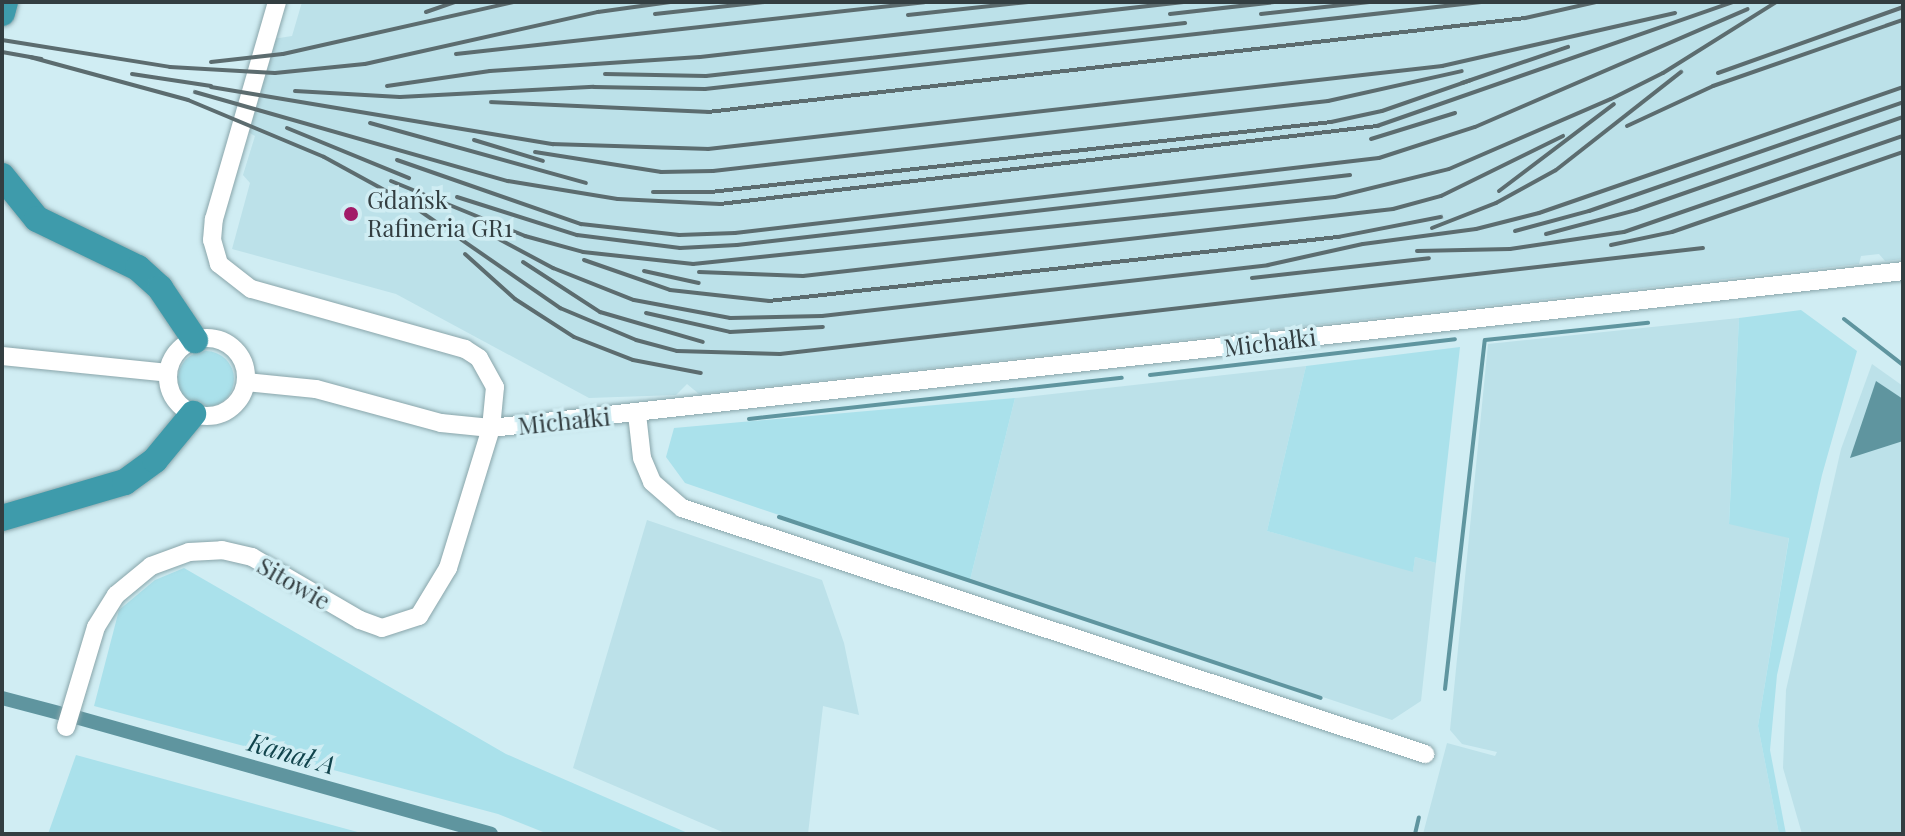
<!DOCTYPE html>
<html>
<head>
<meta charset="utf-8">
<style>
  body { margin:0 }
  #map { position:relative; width:1905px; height:836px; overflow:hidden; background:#d0edf3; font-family:"Playfair Display",serif }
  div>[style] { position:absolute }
  .built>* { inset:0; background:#bce1e9 }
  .green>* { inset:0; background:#aae1eb }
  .round { border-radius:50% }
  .water>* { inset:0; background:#5f959f }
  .stream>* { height:4px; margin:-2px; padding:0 2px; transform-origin:2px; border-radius:2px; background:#5f959f }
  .canal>* { height:14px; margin:-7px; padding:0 7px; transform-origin:7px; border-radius:7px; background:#5f959f }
  .roads { filter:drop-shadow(0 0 2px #89a5aa) drop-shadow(0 0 2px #89a5aa) }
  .minor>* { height:18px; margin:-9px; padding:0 9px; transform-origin:9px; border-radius:9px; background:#fff }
  .minor>.ring { margin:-9px; padding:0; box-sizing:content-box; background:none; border:18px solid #fff; border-radius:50% }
  .highway>* { height:26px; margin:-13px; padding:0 13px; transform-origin:13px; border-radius:13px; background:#3e9bab }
  .rail>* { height:4px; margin:-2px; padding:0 2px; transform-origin:2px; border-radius:2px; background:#5c6c6f }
  .dots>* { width:22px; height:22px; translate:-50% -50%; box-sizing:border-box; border:4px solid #d0edf3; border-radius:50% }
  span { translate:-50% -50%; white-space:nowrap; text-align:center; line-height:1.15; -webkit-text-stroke:7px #d0edf3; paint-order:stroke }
  .poi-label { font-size:24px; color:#333e41 }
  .left { translate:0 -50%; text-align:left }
  .street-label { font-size:24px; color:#333e41 }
  .water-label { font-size:26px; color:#10434b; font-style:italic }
  .frame { position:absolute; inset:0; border:4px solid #333e41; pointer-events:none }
</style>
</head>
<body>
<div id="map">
  <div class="built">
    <div style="clip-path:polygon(302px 2px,1903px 2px,1903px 259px,1885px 261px,1879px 254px,1861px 256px,1859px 264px,699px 394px,687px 384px,676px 395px,589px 398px,396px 294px,232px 249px,250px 183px,243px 175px,255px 136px,248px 132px,273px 39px,292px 36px)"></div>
    <div style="clip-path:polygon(1739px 318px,1729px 523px,1789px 537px,1758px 726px,1779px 834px,1423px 834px,1447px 743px,1495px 756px,1497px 752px,1462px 744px,1450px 730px,1488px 344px)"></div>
    <div style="clip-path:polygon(1872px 364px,1903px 386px,1903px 834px,1802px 834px,1783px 768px,1786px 690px,1841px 449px)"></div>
    <div style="clip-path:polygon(1306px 366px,1267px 531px,1413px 571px,1415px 557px,1436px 563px,1421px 701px,1392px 720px,970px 580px,1015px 398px)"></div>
    <div style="clip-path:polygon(647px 520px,822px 580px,844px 643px,859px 715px,823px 706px,808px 834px,727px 834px,573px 768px)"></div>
  </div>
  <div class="green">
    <div style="clip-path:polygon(1801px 310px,1857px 351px,1822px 475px,1777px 675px,1770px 750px,1786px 834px,1779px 834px,1758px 726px,1789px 538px,1729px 524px,1739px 318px)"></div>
    <div style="clip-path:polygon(1460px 347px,1436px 563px,1415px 557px,1413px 572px,1267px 531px,1306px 366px)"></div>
    <div class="round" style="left:178px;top:351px;width:56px;height:56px"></div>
    <div style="clip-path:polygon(1015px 398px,970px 580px,685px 483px,666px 457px,674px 428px)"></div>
    <div style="clip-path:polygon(184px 568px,506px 754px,690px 834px,548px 834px,498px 814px,94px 706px,119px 610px,155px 580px)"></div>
    <div style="clip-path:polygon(76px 755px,365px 834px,48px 834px)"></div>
  </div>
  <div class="water">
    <div style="clip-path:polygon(1876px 381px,1903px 399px,1903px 441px,1850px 458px)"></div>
  </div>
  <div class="stream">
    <div style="left:1844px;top:319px;width:75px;rotate:37.9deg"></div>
    <div style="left:1150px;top:375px;width:307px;rotate:-6.7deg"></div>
    <div style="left:749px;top:419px;width:375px;rotate:-6.3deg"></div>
    <div style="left:779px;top:517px;width:571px;rotate:18.47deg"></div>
    <div style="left:1445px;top:689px;width:351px;rotate:-83.5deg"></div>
    <div style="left:1485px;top:340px;width:164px;rotate:-6deg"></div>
    <div style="left:1415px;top:834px;width:17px;rotate:-77deg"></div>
  </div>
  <div class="canal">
    <div style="left:2px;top:698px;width:59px;rotate:14.7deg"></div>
    <div style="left:79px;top:718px;width:428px;rotate:15.7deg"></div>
  </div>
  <div class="roads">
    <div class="minor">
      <div class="ring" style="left:168px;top:338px;width:60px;height:60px"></div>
      <div style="left:2px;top:356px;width:167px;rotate:5.8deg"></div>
      <div style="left:246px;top:382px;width:70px;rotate:5.7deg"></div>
      <div style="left:316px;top:389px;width:130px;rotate:15.2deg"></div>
      <div style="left:441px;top:423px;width:50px;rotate:5.7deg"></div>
      <div style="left:491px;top:428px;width:1421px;rotate:-6.34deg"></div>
      <div style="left:637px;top:414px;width:44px;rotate:83.5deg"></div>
      <div style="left:642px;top:458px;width:26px;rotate:67deg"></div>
      <div style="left:652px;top:482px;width:40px;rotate:41deg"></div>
      <div style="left:682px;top:508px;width:783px;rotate:18.32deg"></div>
      <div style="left:66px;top:727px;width:104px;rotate:-73.3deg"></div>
      <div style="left:96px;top:627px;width:38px;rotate:-58deg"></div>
      <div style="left:116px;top:595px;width:45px;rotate:-39.6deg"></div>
      <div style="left:151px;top:566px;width:40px;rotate:-20.2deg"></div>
      <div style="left:189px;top:552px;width:33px;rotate:-3deg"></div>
      <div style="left:222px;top:550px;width:31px;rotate:13deg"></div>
      <div style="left:252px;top:557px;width:125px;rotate:30.3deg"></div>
      <div style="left:360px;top:620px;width:23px;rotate:20deg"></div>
      <div style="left:382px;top:628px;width:39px;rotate:-18deg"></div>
      <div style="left:419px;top:616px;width:56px;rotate:-58.9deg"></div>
      <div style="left:448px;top:568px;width:146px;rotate:-72.9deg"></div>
      <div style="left:491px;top:428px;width:41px;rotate:-84.4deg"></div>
      <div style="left:495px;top:387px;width:33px;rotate:-119deg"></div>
      <div style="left:479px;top:358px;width:17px;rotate:-147deg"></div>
      <div style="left:465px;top:349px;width:222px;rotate:-164.3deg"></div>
      <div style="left:251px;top:289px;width:41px;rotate:-142deg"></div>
      <div style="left:219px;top:264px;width:25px;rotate:-106deg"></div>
      <div style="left:212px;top:240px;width:21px;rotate:-85deg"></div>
      <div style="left:214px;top:219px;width:226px;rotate:-73.8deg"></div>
    </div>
    <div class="highway">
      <div style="left:2px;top:13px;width:11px;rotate:-75deg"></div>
      <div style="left:2px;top:176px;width:55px;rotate:50.9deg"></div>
      <div style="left:37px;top:219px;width:112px;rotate:25.9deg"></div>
      <div style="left:138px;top:268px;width:30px;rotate:42deg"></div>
      <div style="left:160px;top:288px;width:63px;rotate:56.1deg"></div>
      <div style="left:2px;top:518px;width:128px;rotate:-16.3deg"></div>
      <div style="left:125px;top:482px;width:37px;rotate:-36deg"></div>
      <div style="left:155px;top:460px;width:60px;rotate:-50.4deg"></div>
    </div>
  </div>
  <div class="rail">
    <div style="left:426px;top:12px;width:31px;rotate:-19deg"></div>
    <div style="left:655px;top:14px;width:110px;rotate:-6.3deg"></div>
    <div style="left:1170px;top:14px;width:107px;rotate:-6.5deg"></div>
    <div style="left:1261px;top:14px;width:109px;rotate:-6.3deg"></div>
    <div style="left:908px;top:15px;width:121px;rotate:-6.2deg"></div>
    <div style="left:2px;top:40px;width:170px;rotate:9.1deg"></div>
    <div style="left:170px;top:67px;width:105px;rotate:3.3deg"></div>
    <div style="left:275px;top:73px;width:90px;rotate:-5.7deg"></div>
    <div style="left:365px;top:64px;width:239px;rotate:-12.6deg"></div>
    <div style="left:598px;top:12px;width:73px;rotate:-7.9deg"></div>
    <div style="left:2px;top:52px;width:40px;rotate:10deg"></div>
    <div style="left:456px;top:54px;width:471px;rotate:-6.3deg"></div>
    <div style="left:30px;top:57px;width:164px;rotate:15.2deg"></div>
    <div style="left:188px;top:100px;width:147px;rotate:22.7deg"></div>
    <div style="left:324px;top:157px;width:98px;rotate:28.7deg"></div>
    <div style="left:410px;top:204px;width:183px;rotate:34.7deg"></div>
    <div style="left:560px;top:308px;width:82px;rotate:22.8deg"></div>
    <div style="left:636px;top:340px;width:42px;rotate:15deg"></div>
    <div style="left:677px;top:351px;width:103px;rotate:1.7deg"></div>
    <div style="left:780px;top:354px;width:929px;rotate:-6.55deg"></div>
    <div style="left:211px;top:62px;width:72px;rotate:-6.3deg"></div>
    <div style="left:283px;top:54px;width:236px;rotate:-12.7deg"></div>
    <div style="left:1718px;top:73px;width:196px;rotate:-19.6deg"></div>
    <div style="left:132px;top:74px;width:80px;rotate:8.6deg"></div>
    <div style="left:605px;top:74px;width:101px;rotate:1.1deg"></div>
    <div style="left:706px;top:76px;width:482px;rotate:-6.3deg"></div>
    <div style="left:1462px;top:83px;width:112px;rotate:-18.8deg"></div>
    <div style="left:387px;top:86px;width:104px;rotate:-8.3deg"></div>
    <div style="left:490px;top:71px;width:210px;rotate:-3.8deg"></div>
    <div style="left:700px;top:57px;width:487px;rotate:-6.5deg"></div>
    <div style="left:211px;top:87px;width:347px;rotate:9.5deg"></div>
    <div style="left:553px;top:144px;width:155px;rotate:1.8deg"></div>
    <div style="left:708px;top:149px;width:739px;rotate:-6.45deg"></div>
    <div style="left:1442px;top:66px;width:239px;rotate:-12.8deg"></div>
    <div style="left:295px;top:91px;width:105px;rotate:3.3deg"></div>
    <div style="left:400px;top:97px;width:194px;rotate:-3deg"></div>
    <div style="left:594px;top:87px;width:111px;rotate:1deg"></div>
    <div style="left:705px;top:89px;width:781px;rotate:-6.4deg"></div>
    <div style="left:195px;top:92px;width:325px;rotate:15.9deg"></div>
    <div style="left:508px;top:181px;width:111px;rotate:9.3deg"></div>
    <div style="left:618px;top:199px;width:102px;rotate:2.8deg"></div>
    <div style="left:720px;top:204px;width:662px;rotate:-6.77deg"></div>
    <div style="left:1377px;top:126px;width:378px;rotate:-19.2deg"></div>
    <div style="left:491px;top:102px;width:217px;rotate:2.6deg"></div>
    <div style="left:708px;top:112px;width:822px;rotate:-6.56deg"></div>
    <div style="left:1525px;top:18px;width:73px;rotate:-12.7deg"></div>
    <div style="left:370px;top:123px;width:224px;rotate:15.5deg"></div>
    <div style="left:1627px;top:126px;width:95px;rotate:-24.9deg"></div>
    <div style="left:1713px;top:86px;width:201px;rotate:-19.2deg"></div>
    <div style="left:287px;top:128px;width:132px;rotate:22.3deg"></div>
    <div style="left:1371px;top:139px;width:88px;rotate:-17.2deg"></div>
    <div style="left:474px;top:140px;width:72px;rotate:16.9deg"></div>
    <div style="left:535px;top:152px;width:128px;rotate:9deg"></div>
    <div style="left:661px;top:172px;width:52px;rotate:-1.1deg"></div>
    <div style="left:713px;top:171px;width:619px;rotate:-6.49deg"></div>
    <div style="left:1328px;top:101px;width:137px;rotate:-12.6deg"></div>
    <div style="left:397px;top:160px;width:195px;rotate:19.2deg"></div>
    <div style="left:581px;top:224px;width:99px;rotate:6.4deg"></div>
    <div style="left:679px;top:235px;width:56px;rotate:-2deg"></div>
    <div style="left:735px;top:233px;width:648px;rotate:-6.64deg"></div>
    <div style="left:1379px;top:158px;width:101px;rotate:-17.9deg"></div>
    <div style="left:1475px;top:127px;width:297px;rotate:-23.4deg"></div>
    <div style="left:391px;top:181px;width:145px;rotate:22.3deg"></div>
    <div style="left:525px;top:236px;width:60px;rotate:15.4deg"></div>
    <div style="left:583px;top:252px;width:111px;rotate:6.2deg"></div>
    <div style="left:693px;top:264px;width:645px;rotate:-5.96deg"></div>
    <div style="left:1335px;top:197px;width:117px;rotate:-13.8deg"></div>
    <div style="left:1449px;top:169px;width:176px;rotate:-23.4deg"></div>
    <div style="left:1611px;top:99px;width:58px;rotate:-26.6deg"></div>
    <div style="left:1663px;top:73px;width:133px;rotate:-32.1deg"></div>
    <div style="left:1499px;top:191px;width:144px;rotate:-37.1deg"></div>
    <div style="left:653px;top:192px;width:58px"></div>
    <div style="left:711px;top:192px;width:624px;rotate:-6.44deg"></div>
    <div style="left:1331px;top:122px;width:52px;rotate:-12.2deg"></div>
    <div style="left:1382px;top:111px;width:94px;rotate:-19.2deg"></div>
    <div style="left:457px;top:197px;width:126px;rotate:17.6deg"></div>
    <div style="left:577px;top:235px;width:104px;rotate:7.2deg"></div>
    <div style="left:680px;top:248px;width:57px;rotate:-3deg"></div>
    <div style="left:737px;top:245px;width:617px;rotate:-6.51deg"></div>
    <div style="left:1432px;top:228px;width:69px;rotate:-21.3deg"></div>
    <div style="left:1496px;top:203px;width:68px;rotate:-28.8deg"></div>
    <div style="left:1556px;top:170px;width:159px;rotate:-38.1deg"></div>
    <div style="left:482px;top:230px;width:81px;rotate:28.2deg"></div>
    <div style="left:553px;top:268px;width:87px;rotate:21.6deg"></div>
    <div style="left:634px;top:300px;width:98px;rotate:10.6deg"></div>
    <div style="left:730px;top:318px;width:92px;rotate:-1.2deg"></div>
    <div style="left:822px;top:316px;width:449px;rotate:-6.5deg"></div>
    <div style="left:1268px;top:265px;width:97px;rotate:-12.5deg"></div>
    <div style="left:1363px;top:244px;width:114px;rotate:-7.6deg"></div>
    <div style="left:1476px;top:229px;width:65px;rotate:-14.3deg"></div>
    <div style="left:1539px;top:213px;width:385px;rotate:-19.1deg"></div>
    <div style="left:1515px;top:231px;width:77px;rotate:-15.1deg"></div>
    <div style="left:1589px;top:211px;width:332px;rotate:-19.1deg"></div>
    <div style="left:1546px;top:234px;width:93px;rotate:-14.9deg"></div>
    <div style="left:1636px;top:210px;width:283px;rotate:-19.2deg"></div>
    <div style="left:1611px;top:245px;width:62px;rotate:-12deg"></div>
    <div style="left:1672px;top:232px;width:244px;rotate:-19.1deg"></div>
    <div style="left:1417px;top:251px;width:93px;rotate:-1.2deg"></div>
    <div style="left:1510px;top:249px;width:115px;rotate:-8.5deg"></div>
    <div style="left:1624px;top:232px;width:295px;rotate:-19deg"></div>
    <div style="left:465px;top:254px;width:67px;rotate:42deg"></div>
    <div style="left:515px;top:299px;width:70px;rotate:32.8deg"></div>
    <div style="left:574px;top:337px;width:63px;rotate:21.3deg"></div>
    <div style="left:633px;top:360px;width:69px;rotate:10.8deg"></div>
    <div style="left:584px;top:260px;width:91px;rotate:19.2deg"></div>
    <div style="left:670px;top:290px;width:100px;rotate:6.3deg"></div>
    <div style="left:769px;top:301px;width:573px;rotate:-6.42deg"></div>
    <div style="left:1338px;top:237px;width:105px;rotate:-11deg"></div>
    <div style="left:523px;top:262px;width:92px;rotate:33deg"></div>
    <div style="left:600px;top:312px;width:107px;rotate:16.2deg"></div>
    <div style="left:644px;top:271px;width:56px;rotate:12.3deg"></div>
    <div style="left:699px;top:272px;width:104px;rotate:2.2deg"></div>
    <div style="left:803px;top:276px;width:594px;rotate:-6.48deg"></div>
    <div style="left:1393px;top:209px;width:50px;rotate:-15.2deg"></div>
    <div style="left:1441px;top:196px;width:136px;rotate:-26.2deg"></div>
    <div style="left:1252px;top:278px;width:178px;rotate:-6.4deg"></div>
    <div style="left:646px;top:313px;width:86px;rotate:12.7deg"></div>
    <div style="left:730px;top:332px;width:93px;rotate:-3.1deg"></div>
  </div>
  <div class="dots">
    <div style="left:351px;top:214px;background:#a21b68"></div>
  </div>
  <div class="poi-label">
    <span class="left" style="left:367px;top:214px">Gdańsk<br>Rafineria GR1</span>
  </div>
  <div class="street-label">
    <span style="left:1270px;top:342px;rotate:-7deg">Michałki</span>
    <span style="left:564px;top:421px;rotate:-6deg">Michałki</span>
    <span style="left:294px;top:583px;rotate:30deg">Sitowie</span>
  </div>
  <div class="water-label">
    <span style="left:292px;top:753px;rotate:16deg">Kanał A</span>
  </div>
  <div class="frame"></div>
</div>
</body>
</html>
